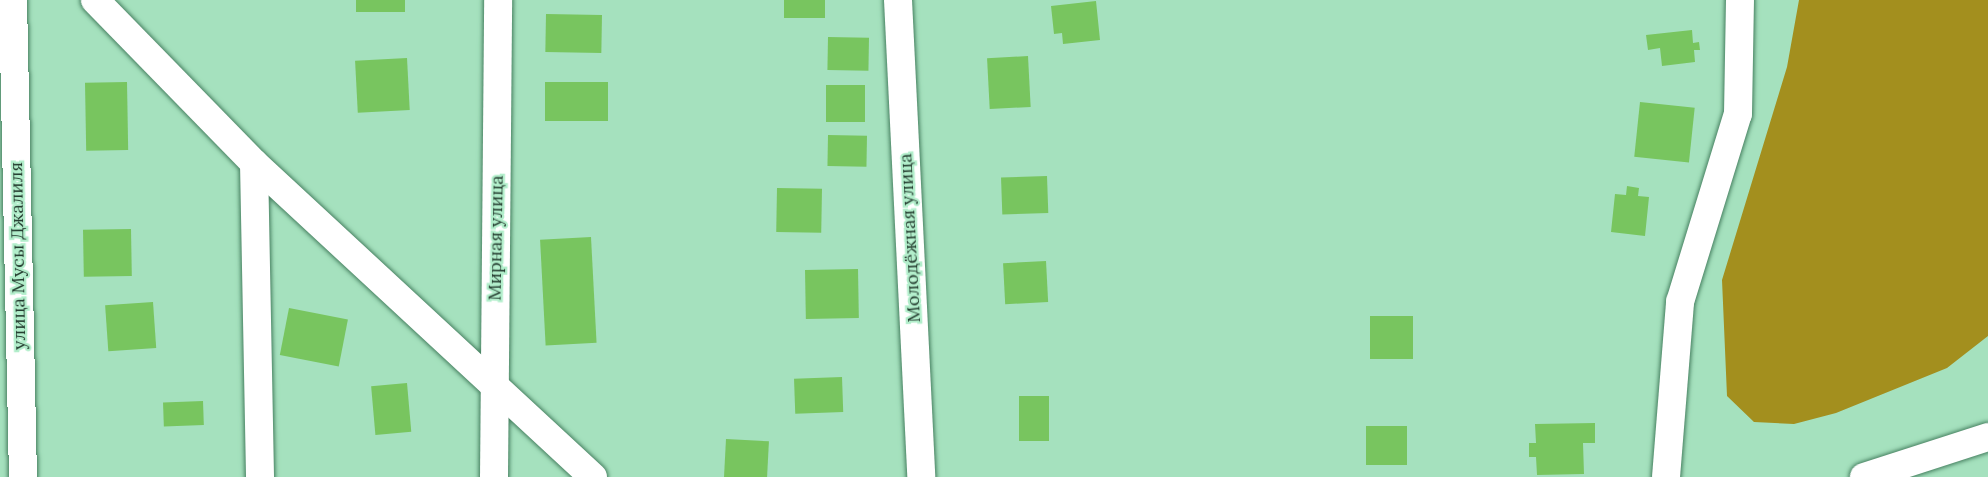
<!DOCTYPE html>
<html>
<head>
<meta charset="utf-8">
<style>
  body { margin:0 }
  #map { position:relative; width:1988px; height:477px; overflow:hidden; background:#a5e1be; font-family:Lora,serif }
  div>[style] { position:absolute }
  .forest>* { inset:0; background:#a38f1e }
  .building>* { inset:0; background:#78c55f; transform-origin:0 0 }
  .roads { filter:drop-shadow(0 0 2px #478161) drop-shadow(0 0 2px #478161) }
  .minor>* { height:28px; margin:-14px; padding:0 14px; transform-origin:14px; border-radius:14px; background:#fff }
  span { translate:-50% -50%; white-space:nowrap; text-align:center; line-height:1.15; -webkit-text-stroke:4.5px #b2eecb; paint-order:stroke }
  .street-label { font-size:18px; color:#243c2f }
</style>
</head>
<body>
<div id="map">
  <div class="forest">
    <div style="clip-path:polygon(1799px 0,1988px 0,1988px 336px,1947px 368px,1836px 413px,1794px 424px,1754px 422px,1727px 396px,1722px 280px,1787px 67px)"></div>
  </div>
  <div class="building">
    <div style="left:356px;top:0;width:49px;height:12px"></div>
    <div style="left:784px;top:0;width:41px;height:18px"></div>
    <div style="clip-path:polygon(1096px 1px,1100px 40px,1063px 44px,1062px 33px,1054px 34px,1051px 6px)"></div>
    <div style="left:546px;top:14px;width:56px;height:38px;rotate:1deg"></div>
    <div style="clip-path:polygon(1692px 30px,1693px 43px,1699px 42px,1700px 50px,1694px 50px,1695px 62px,1662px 66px,1660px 48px,1648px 50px,1646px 35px)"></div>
    <div style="left:828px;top:37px;width:41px;height:33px;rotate:1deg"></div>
    <div style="left:1028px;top:56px;width:51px;height:41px;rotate:87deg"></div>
    <div style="left:407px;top:58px;width:52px;height:52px;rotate:87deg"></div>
    <div style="left:127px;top:82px;width:68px;height:42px;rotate:89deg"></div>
    <div style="left:545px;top:82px;width:63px;height:39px"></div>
    <div style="left:826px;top:85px;width:39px;height:37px"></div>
    <div style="left:1640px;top:102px;width:55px;height:55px;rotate:6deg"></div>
    <div style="left:828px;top:135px;width:39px;height:31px;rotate:1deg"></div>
    <div style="left:1047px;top:176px;width:37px;height:46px;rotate:88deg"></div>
    <div style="clip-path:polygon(1627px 186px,1639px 188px,1638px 196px,1649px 197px,1645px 236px,1611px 232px,1615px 194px,1626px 195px)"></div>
    <div style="left:777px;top:188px;width:45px;height:44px;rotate:1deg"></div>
    <div style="left:131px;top:229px;width:47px;height:48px;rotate:89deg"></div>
    <div style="left:591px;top:237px;width:106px;height:51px;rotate:87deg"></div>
    <div style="left:1046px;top:261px;width:41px;height:43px;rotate:87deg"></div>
    <div style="left:858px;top:269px;width:49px;height:53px;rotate:89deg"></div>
    <div style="left:153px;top:302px;width:46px;height:48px;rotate:86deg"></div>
    <div style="left:289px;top:308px;width:60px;height:48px;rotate:11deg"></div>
    <div style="left:1370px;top:316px;width:43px;height:43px"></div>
    <div style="left:842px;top:377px;width:35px;height:48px;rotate:88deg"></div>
    <div style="left:407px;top:383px;width:49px;height:36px;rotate:85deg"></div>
    <div style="left:1049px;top:396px;width:45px;height:30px;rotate:90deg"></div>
    <div style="left:203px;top:401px;width:24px;height:40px;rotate:88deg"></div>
    <div style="clip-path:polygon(1595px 423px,1595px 443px,1583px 443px,1584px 474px,1537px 475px,1536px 457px,1529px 457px,1529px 443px,1536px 443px,1535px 424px)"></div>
    <div style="left:1366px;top:426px;width:41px;height:39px"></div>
    <div style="left:726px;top:439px;width:43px;height:38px;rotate:3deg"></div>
  </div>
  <div class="roads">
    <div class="minor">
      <div style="left:13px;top:0;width:477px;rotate:88.8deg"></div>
      <div style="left:95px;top:0;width:228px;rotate:45.7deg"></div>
      <div style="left:254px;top:163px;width:462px;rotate:42.8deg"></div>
      <div style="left:898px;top:0;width:478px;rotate:87.2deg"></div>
      <div style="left:254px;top:163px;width:314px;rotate:88.9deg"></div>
      <div style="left:494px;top:477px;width:477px;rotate:-89.5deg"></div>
      <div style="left:1666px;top:477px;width:176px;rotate:-85.4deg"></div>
      <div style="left:1680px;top:302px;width:197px;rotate:-72.9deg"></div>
      <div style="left:1738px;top:114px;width:114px;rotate:-89deg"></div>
      <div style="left:1864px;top:477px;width:130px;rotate:-17.9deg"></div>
    </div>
  </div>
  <div class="street-label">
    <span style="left:496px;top:238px;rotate:-89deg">Мирная улица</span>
    <span style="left:910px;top:238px;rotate:-93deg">Молодёжная улица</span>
    <span style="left:18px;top:256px;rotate:-91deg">улица Мусы Джалиля</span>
  </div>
</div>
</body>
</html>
